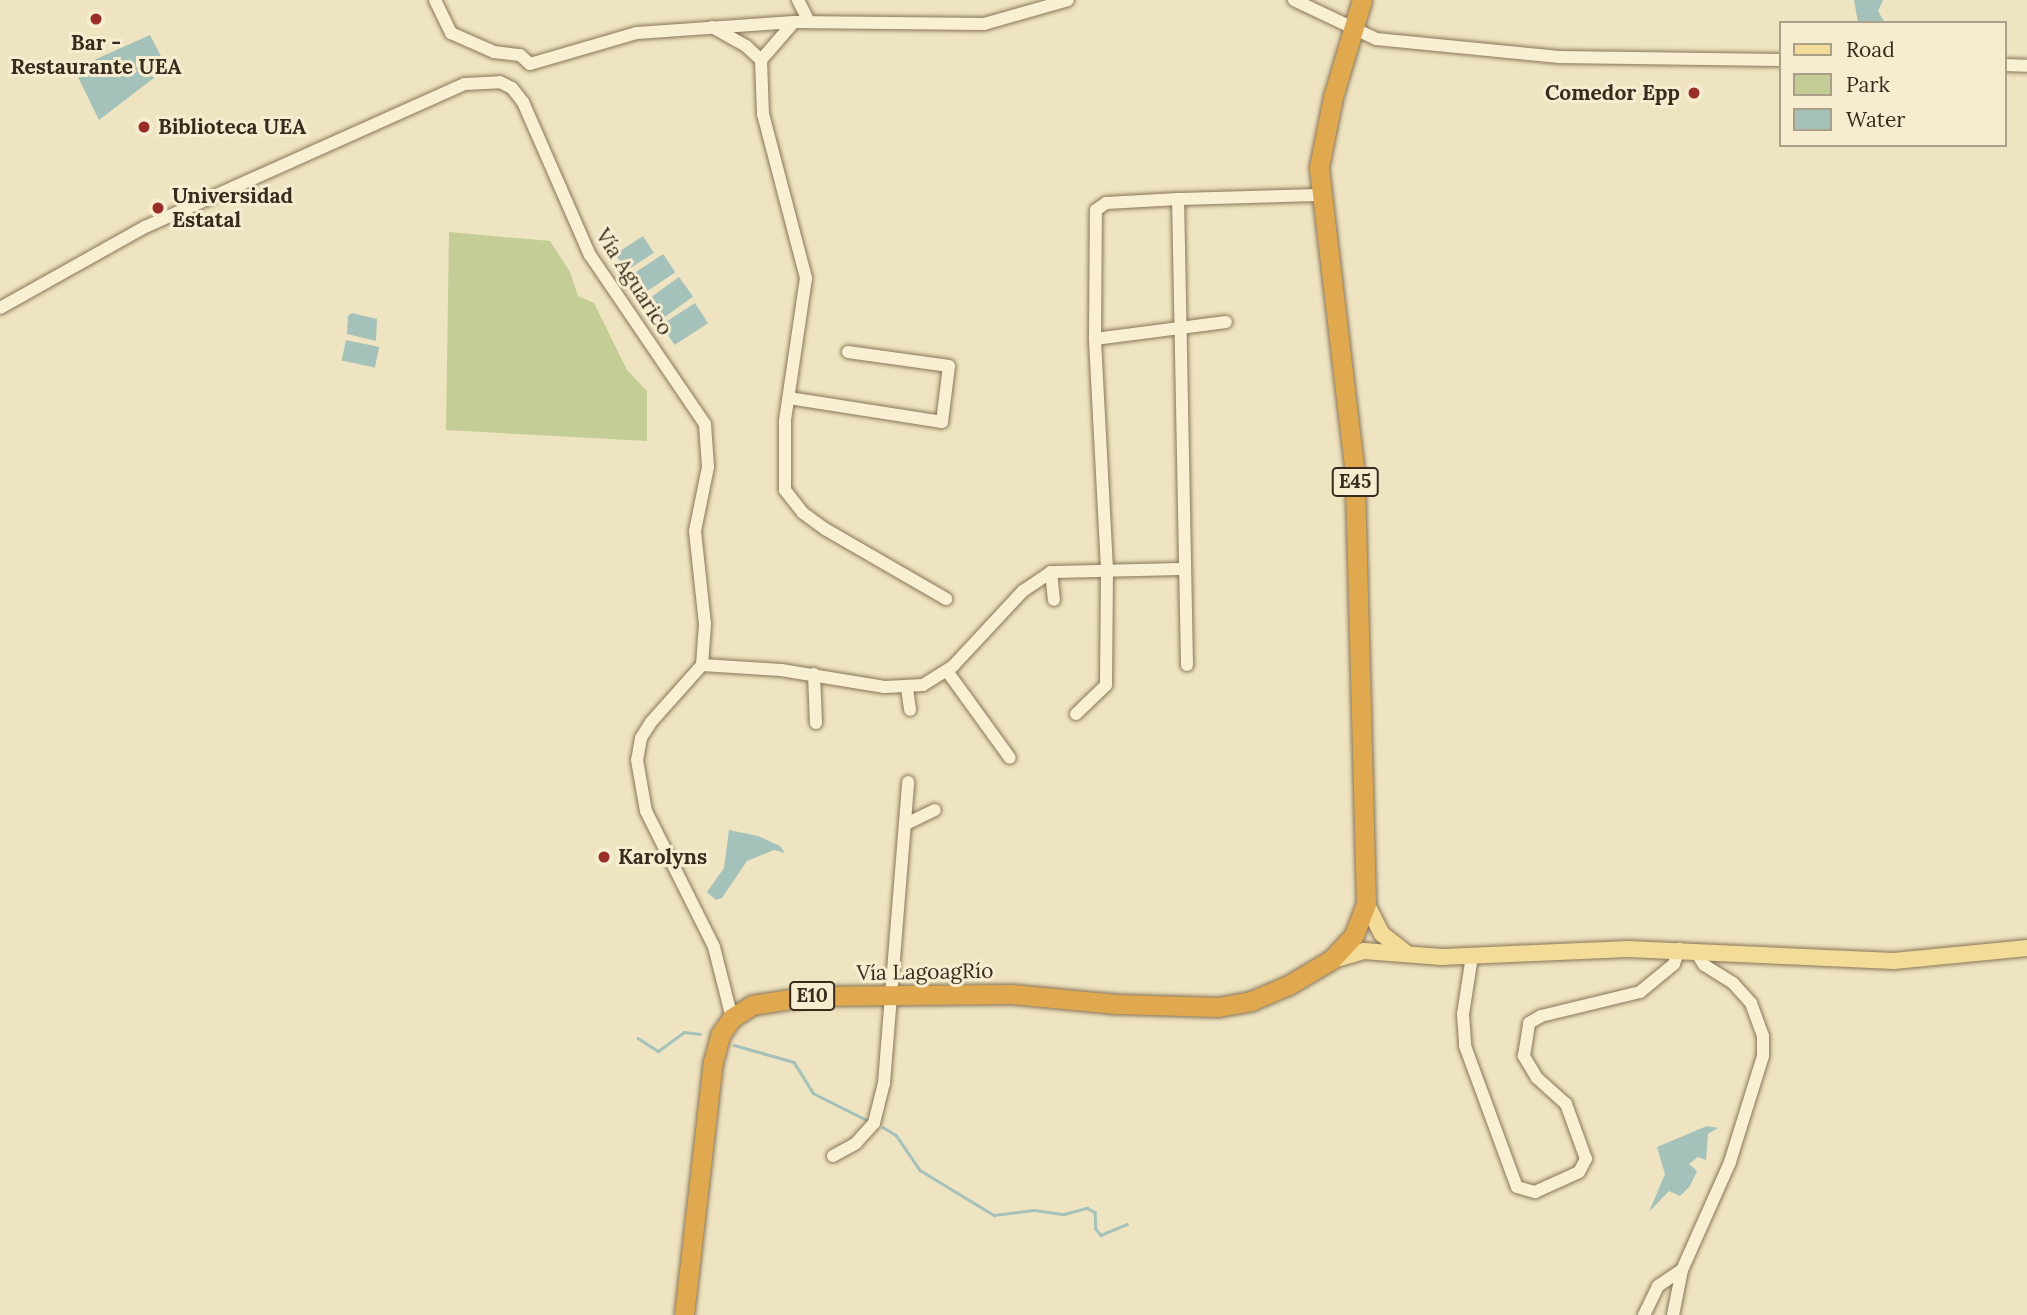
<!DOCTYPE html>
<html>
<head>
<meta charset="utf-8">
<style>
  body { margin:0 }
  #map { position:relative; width:2027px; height:1315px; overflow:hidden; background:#efe4c1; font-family:Lora,serif }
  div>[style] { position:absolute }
  .green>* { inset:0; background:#c3cd95 }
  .water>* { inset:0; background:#a4c1ba; transform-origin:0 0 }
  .stream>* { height:2.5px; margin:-1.25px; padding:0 1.25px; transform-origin:1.25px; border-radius:1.25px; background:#a4c1ba }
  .roads { filter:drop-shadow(0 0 2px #887558) drop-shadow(0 0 2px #887558) }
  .minor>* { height:12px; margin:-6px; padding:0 6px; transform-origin:6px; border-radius:6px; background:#f9f0d4 }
  .major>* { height:16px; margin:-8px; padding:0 8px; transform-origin:8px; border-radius:8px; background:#f3dc97 }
  .highway>* { height:19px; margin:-9.5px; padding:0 9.5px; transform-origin:9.5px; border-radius:9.5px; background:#e0a94f }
  .dots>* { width:19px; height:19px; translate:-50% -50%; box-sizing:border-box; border:4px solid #f6edd1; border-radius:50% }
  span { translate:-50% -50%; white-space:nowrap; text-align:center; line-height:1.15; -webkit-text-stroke:6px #f6edd1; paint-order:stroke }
  .shield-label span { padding:2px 5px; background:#f6edd1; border:2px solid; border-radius:5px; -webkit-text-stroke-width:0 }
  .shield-label { font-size:19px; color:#382b1d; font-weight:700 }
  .poi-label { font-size:21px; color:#382b1d; font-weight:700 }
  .right { translate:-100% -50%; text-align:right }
  .left { translate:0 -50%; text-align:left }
  .street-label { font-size:21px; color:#382b1d }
  .legend { position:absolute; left:1779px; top:21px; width:228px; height:126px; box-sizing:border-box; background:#f6edd1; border:2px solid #aa9f89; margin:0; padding:9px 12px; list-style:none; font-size:21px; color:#382b1d }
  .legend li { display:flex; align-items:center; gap:14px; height:35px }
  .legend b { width:35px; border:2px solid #aa9f89 }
</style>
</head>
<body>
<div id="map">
  <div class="green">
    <div style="clip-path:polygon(449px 232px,550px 241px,570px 272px,578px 296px,594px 303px,627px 370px,647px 391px,647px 441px,446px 430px)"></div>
  </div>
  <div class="water">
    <div style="clip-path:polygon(1854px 0,1883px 0,1878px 11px,1885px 23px,1858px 23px)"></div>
    <div style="clip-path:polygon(150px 35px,167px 68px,99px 120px,74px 69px)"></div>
    <div style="left:643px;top:236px;width:20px;height:33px;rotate:57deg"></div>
    <div style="left:663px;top:254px;width:22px;height:40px;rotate:56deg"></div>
    <div style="left:679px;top:277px;width:24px;height:41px;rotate:54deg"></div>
    <div style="left:695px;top:303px;width:24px;height:40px;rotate:57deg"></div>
    <div style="clip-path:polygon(352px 313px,377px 319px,376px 341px,347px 334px,348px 316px)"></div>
    <div style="left:346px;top:340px;width:34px;height:21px;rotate:12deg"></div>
    <div style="clip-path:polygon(729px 830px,758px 836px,780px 846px,785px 853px,774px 850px,747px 861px,722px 898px,716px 900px,707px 892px,724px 868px)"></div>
    <div style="clip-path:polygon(1707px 1126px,1718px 1128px,1708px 1134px,1706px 1160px,1698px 1157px,1689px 1164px,1697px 1171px,1690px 1186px,1680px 1196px,1669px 1191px,1649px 1212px,1665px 1174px,1657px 1147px)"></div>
  </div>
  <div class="stream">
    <div style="left:638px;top:1038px;width:24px;rotate:33deg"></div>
    <div style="left:658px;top:1051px;width:32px;rotate:-36deg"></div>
    <div style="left:684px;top:1032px;width:16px;rotate:7deg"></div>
    <div style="left:734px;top:1045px;width:62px;rotate:15.8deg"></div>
    <div style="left:794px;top:1062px;width:36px;rotate:58deg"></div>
    <div style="left:813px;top:1093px;width:60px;rotate:26.6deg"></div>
    <div style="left:883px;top:1127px;width:15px;rotate:32deg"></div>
    <div style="left:896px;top:1135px;width:42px;rotate:55.6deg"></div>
    <div style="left:920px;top:1170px;width:87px;rotate:31.3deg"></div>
    <div style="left:994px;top:1215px;width:40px;rotate:-7.1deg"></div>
    <div style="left:1034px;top:1210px;width:30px;rotate:8deg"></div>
    <div style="left:1064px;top:1214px;width:24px;rotate:-15deg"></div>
    <div style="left:1087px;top:1208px;width:9px;rotate:27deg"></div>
    <div style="left:1095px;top:1212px;width:17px;rotate:87deg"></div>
    <div style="left:1096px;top:1229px;width:8px;rotate:50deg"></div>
    <div style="left:1101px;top:1235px;width:28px;rotate:-23deg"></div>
  </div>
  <div class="roads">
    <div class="minor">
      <div style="left:435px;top:0;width:37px;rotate:64deg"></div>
      <div style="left:451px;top:33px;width:47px;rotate:23.8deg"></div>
      <div style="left:494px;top:52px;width:26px;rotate:7deg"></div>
      <div style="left:520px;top:55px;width:13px;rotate:42deg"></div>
      <div style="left:530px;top:64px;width:111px;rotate:-16.2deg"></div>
      <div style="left:637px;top:33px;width:157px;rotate:-4deg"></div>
      <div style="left:794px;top:22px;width:190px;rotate:0.6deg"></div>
      <div style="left:984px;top:24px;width:87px;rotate:-15.9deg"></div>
      <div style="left:798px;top:0;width:25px;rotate:63deg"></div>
      <div style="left:1294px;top:0;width:91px;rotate:25.4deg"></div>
      <div style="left:1376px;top:39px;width:184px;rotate:5.6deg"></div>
      <div style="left:1559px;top:57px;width:221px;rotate:0.8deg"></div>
      <div style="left:794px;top:22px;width:50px;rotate:131deg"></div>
      <div style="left:761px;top:60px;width:54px;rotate:87.9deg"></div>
      <div style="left:763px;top:114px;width:170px;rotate:75.3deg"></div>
      <div style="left:806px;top:278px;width:145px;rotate:98.4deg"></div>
      <div style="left:785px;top:421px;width:69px;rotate:90deg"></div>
      <div style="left:785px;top:490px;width:29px;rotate:52deg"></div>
      <div style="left:803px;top:513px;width:27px;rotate:36deg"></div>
      <div style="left:825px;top:529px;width:140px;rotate:30deg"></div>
      <div style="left:712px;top:27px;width:39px;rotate:29deg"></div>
      <div style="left:746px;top:46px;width:21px;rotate:43deg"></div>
      <div style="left:2004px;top:65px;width:23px;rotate:2deg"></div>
      <div style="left:0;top:308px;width:166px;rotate:-29.2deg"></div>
      <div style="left:145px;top:227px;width:350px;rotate:-24.1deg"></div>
      <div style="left:465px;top:84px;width:35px;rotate:-3deg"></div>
      <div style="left:500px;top:82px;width:13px;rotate:27deg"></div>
      <div style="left:512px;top:88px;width:18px;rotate:52deg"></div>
      <div style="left:523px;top:102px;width:167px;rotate:66.4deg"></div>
      <div style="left:590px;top:255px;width:204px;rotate:55.8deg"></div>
      <div style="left:705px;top:424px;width:43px;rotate:86deg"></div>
      <div style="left:708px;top:467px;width:65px;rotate:101.5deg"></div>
      <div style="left:695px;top:531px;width:94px;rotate:83.9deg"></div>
      <div style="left:705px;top:624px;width:41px;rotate:94.2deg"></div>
      <div style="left:702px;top:665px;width:76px;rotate:131.8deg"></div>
      <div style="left:651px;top:722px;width:19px;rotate:122deg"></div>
      <div style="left:641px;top:738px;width:22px;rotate:100deg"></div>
      <div style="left:637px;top:760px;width:52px;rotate:80deg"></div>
      <div style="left:646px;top:811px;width:152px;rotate:63.4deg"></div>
      <div style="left:714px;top:947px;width:73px;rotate:75.8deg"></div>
      <div style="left:1095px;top:339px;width:129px;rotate:-89.6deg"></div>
      <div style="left:1096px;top:210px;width:12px;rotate:-35deg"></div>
      <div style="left:1106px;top:203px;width:72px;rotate:-3.2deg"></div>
      <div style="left:789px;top:398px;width:155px;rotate:8.9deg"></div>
      <div style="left:942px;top:422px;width:56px;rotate:-82.9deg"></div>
      <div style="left:949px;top:366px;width:102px;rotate:-172.1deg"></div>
      <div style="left:1051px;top:572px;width:28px;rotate:84deg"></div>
      <div style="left:702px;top:665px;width:79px;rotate:3.6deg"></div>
      <div style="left:781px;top:670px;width:105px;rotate:9.3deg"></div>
      <div style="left:885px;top:687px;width:38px;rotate:-3deg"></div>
      <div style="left:923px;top:685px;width:36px;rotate:-32deg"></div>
      <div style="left:953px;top:666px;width:103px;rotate:-47deg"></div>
      <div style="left:1023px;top:591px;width:34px;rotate:-34deg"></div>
      <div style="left:1051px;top:572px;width:133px;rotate:-1.3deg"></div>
      <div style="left:1187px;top:665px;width:466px;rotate:-91.1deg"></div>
      <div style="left:1178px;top:199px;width:142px;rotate:-1.6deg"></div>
      <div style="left:947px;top:671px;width:107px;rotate:54.1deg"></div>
      <div style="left:814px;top:674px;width:49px;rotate:87.7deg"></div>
      <div style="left:907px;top:688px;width:22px;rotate:82deg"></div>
      <div style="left:1076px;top:714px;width:42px;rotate:-44deg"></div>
      <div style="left:1106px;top:685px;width:116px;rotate:-89.5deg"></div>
      <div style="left:1107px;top:569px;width:230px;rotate:-93deg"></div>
      <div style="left:1095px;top:339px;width:132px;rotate:-7.4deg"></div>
      <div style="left:906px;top:824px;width:32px;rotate:-26deg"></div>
      <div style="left:1472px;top:956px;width:59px;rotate:98.8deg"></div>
      <div style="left:1463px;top:1014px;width:32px;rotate:86deg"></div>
      <div style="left:1465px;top:1046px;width:150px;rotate:69.8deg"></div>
      <div style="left:1517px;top:1187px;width:19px;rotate:16deg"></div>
      <div style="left:1535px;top:1192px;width:48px;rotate:-24.4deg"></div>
      <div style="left:1579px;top:1172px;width:15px;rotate:-62deg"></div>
      <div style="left:1586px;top:1159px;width:59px;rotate:-110deg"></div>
      <div style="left:1566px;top:1104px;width:39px;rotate:-138deg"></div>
      <div style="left:1537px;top:1078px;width:26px;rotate:-121deg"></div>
      <div style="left:1524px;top:1056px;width:33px;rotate:-81deg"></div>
      <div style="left:1529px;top:1023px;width:14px;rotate:-30deg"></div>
      <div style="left:1541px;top:1016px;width:102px;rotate:-13.6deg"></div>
      <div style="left:1640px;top:992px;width:44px;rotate:-39.5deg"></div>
      <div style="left:1674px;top:964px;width:16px;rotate:-72deg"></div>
      <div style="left:833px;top:1156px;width:26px;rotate:-29deg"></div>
      <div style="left:856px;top:1143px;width:27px;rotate:-48deg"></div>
      <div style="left:874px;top:1123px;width:41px;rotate:-76deg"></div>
      <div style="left:884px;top:1083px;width:302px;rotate:-85.4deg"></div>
      <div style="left:1644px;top:1315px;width:32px;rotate:-64deg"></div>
      <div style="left:1658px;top:1286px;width:29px;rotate:-34deg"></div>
      <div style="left:1673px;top:1315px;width:46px;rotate:-78.7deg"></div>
      <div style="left:1682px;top:1270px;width:118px;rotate:-66deg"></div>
      <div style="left:1730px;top:1162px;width:111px;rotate:-72.7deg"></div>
      <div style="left:1763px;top:1056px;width:20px;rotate:-90deg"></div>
      <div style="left:1763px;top:1036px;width:35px;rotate:-110deg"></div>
      <div style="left:1751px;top:1003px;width:27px;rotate:-132deg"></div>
      <div style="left:1733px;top:983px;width:34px;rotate:-148deg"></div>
      <div style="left:1704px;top:965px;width:17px;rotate:-121deg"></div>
    </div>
    <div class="major">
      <div style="left:1366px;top:903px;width:35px;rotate:63deg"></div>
      <div style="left:1382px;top:934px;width:28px;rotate:38deg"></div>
      <div style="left:1333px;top:960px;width:32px;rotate:-16deg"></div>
      <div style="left:1364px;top:951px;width:78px;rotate:4.4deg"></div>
      <div style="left:1442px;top:957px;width:186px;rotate:-2.5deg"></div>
      <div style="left:1628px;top:949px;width:266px;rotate:2.6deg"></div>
      <div style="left:1894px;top:961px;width:134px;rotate:-5.6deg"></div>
    </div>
    <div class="highway">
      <div style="left:684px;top:1315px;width:255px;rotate:-83.5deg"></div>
      <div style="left:713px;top:1062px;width:28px;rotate:-75deg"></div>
      <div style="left:720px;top:1035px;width:21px;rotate:-55deg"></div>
      <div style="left:732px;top:1018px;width:24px;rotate:-33deg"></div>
      <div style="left:752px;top:1005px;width:59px;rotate:-8.8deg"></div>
      <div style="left:810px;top:996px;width:201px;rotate:-0.6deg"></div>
      <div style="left:1011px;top:994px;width:106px;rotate:5.4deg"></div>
      <div style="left:1117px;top:1004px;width:101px;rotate:1.7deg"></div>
      <div style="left:1218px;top:1007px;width:34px;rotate:-10deg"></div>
      <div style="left:1251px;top:1001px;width:39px;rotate:-23deg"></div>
      <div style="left:1287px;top:986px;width:51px;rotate:-30.6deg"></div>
      <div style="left:1331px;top:960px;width:34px;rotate:-47deg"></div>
      <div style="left:1354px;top:935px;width:34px;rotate:-69deg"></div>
      <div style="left:1366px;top:903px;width:428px;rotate:-91.5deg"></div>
      <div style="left:1355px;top:475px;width:310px;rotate:-96.7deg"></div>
      <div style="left:1319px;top:167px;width:71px;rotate:-78.7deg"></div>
      <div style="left:1333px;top:97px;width:101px;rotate:-73.4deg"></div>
    </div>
  </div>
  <div class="dots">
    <div style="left:96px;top:19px;background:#992d27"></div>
    <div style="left:1694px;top:93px;background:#992d27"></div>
    <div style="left:144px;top:127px;background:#992d27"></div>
    <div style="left:158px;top:208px;background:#992d27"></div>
    <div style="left:604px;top:857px;background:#992d27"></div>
  </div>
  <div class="shield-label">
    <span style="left:1355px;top:482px">E45</span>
    <span style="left:812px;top:996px">E10</span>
  </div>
  <div class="poi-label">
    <span style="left:96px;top:55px">Bar -<br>Restaurante UEA</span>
    <span class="right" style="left:1680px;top:93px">Comedor Epp</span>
    <span class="left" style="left:158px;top:127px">Biblioteca UEA</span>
    <span class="left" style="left:172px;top:208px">Universidad<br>Estatal</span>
    <span class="left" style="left:618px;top:857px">Karolyns</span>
  </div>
  <div class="street-label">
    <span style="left:634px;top:282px;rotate:57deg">Vía Aguarico</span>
    <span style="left:925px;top:972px;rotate:-1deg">Vía LagoagRío</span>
  </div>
  <ul class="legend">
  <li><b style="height:9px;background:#f3dc97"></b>Road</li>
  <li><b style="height:19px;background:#c3cd95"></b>Park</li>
  <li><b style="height:19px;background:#a4c1ba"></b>Water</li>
  </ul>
</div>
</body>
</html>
